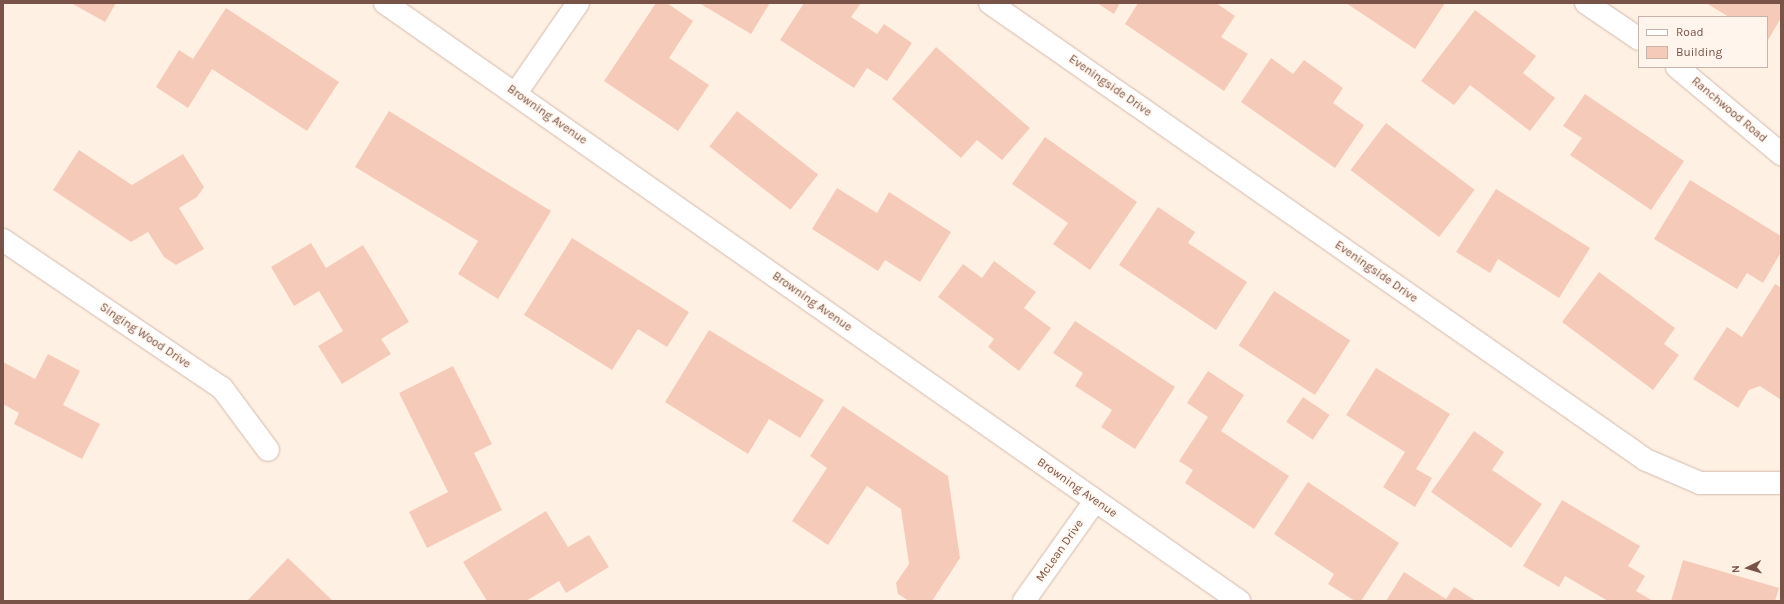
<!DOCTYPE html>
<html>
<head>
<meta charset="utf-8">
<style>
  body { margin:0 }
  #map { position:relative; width:1784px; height:604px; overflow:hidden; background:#fef1e4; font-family:Karla,sans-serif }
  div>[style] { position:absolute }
  .building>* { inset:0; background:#f6cab9; transform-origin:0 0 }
  .roads { filter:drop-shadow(0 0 1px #d3b9ab) drop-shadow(0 0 1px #d3b9ab) }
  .minor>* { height:22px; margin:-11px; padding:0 11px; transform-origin:11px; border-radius:11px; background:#fff }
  span { translate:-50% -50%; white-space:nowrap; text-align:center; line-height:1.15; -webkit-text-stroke:3px #fff5ec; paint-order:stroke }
  .street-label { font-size:12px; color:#795347 }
  .frame { position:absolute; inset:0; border:4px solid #795347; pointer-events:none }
  .legend { position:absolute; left:1638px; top:16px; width:130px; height:52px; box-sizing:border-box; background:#fff5ec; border:1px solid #c9b4aa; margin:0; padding:5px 7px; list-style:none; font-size:12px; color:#795347 }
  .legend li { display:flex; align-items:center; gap:8px; height:20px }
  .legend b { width:20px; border:1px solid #c9b4aa }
  .north { position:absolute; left:1728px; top:548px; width:40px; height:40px; -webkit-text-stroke:3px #fff5ec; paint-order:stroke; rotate:265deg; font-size:11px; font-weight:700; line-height:16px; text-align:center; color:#795347 }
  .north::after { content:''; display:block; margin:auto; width:14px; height:18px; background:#795347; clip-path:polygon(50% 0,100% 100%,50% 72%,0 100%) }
</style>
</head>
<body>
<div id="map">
  <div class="building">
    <div style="clip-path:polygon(71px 3px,116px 3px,105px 22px)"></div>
    <div style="clip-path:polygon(656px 3px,667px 3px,693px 21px,669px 58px,709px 85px,678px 131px,604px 81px)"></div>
    <div style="clip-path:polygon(699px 3px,770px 3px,751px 34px)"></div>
    <div style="clip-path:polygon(804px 3px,861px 3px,851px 17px,877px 34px,884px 24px,912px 43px,887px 81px,867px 68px,854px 88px,780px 40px)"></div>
    <div style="clip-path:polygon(1097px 3px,1120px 3px,1114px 14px)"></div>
    <div style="clip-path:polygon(1138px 3px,1216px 3px,1235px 16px,1221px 37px,1248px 54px,1224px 91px,1125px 24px)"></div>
    <div style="clip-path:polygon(1346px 3px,1445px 3px,1415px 49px)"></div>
    <div style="clip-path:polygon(1706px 3px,1781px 3px,1781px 18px,1768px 40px,1767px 17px,1729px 17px)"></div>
    <div style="clip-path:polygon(226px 8px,339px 82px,307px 131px,212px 69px,188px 108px,156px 87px,179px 50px,193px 59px)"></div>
    <div style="clip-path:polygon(1475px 10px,1536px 56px,1523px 73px,1555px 98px,1530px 131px,1470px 85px,1454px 105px,1421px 81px)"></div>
    <div style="clip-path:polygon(936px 47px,1030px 128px,1002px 160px,977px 140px,961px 158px,892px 99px)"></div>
    <div style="clip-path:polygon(1271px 58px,1293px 74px,1304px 60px,1343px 88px,1333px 103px,1364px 125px,1335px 168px,1241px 102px)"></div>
    <div style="clip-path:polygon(1585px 94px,1684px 161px,1651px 210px,1570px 155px,1582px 138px,1563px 126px)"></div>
    <div style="clip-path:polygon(389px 111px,551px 211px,498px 299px,458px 274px,478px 241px,355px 167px)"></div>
    <div style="left:737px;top:111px;width:103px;height:45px;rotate:38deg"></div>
    <div style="left:1386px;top:123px;width:111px;height:59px;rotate:37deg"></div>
    <div style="clip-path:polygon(1045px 137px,1137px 202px,1090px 270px,1053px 244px,1068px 223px,1012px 184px)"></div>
    <div style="clip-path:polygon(79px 150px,132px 185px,183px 154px,204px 187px,197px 197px,179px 208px,204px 249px,176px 265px,164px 257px,148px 232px,131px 242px,53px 190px)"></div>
    <div style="clip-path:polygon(1690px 180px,1781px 236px,1781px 252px,1763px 283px,1747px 273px,1737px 289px,1654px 239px)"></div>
    <div style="clip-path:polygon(837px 188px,877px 213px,889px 192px,951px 232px,920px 282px,885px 260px,878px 271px,812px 229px)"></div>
    <div style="clip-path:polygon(1496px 189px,1590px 248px,1559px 298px,1498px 259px,1490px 273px,1456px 252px)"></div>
    <div style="clip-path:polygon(1158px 207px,1195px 232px,1188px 243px,1247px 282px,1216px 330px,1119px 265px)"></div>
    <div style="clip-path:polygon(572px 238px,689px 312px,667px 347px,638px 329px,612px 370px,524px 315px)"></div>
    <div style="clip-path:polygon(311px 243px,326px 268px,363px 245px,409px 322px,381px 339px,391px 354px,342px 384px,318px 346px,343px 331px,319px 291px,294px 306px,271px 267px)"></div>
    <div style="clip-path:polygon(994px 261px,1036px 292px,1024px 308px,1051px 328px,1019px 371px,988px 347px,994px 339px,938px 297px,963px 264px,982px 278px)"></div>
    <div style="clip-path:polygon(1599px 272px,1675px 328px,1664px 344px,1679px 355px,1653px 390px,1562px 322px)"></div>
    <div style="clip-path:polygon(1775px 284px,1781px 288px,1781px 400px,1760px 386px,1749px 390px,1738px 408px,1693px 379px,1727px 327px,1742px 337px)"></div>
    <div style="left:1274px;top:291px;width:91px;height:65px;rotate:33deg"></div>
    <div style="clip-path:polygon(1075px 321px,1175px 387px,1135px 449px,1101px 427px,1112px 410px,1075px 386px,1083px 373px,1053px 353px)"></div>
    <div style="clip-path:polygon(709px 330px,824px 400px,800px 438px,769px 419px,748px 454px,665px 402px)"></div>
    <div style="clip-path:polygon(48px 354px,80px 371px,63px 405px,100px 424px,82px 459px,14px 424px,19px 413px,3px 404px,3px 362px,35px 379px)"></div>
    <div style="clip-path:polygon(453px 366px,492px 444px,474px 453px,502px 510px,427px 548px,409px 512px,448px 492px,399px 393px)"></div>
    <div style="clip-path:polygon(1376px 368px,1450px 414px,1416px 469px,1432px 478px,1415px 507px,1383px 487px,1405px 452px,1346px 415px)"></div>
    <div style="clip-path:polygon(1208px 371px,1244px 395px,1221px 431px,1289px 476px,1254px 529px,1185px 483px,1193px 470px,1179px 461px,1208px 417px,1187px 403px)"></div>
    <div style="left:1303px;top:397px;width:32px;height:30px;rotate:34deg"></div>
    <div style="clip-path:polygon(843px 406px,948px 476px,960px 558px,932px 601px,909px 601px,898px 594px,896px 583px,909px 564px,901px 509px,867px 486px,828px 545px,792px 521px,827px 468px,810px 456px)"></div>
    <div style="clip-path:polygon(1474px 431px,1504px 452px,1492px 470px,1542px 504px,1511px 548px,1431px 492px)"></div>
    <div style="clip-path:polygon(1308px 482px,1399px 543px,1361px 601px,1355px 601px,1328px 584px,1334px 574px,1274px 534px)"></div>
    <div style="clip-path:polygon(1562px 500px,1640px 546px,1628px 566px,1645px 576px,1636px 591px,1653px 601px,1608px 601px,1565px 576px,1559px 587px,1523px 566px)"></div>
    <div style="clip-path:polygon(546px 511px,568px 547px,589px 535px,609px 567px,566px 593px,559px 581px,526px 601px,487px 601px,463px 562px)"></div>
    <div style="clip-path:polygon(288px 558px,333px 601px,247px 601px)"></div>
    <div style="clip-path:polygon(1683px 560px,1779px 588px,1775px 601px,1671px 601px)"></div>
    <div style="clip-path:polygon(1404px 572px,1446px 599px,1454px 587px,1476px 601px,1386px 601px)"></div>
  </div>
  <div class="roads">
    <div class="minor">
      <div style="left:385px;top:3px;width:1043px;rotate:35deg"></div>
      <div style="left:990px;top:3px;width:799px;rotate:34.86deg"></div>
      <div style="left:1646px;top:460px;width:59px;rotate:23.1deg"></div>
      <div style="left:1700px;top:483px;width:81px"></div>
      <div style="left:1586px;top:3px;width:64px;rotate:34.2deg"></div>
      <div style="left:1677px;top:67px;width:136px;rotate:39.9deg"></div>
      <div style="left:516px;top:93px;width:109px;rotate:-55.4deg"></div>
      <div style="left:3px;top:240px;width:264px;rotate:34.1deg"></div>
      <div style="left:222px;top:388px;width:77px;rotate:53.4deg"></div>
      <div style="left:1024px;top:601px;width:123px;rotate:-54.6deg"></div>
    </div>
  </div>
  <div class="street-label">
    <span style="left:1110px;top:86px;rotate:35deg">Eveningside Drive</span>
    <span style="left:1729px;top:110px;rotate:40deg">Ranchwood Road</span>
    <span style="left:547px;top:115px;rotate:35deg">Browning Avenue</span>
    <span style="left:1376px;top:272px;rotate:35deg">Eveningside Drive</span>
    <span style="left:812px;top:302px;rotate:35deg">Browning Avenue</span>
    <span style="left:145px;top:336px;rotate:34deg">Singing Wood Drive</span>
    <span style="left:1077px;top:488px;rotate:35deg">Browning Avenue</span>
    <span style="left:1060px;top:551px;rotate:-55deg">McLean Drive</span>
  </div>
  <div class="frame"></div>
  <ul class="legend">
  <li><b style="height:5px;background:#fff"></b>Road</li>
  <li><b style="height:11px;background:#f6cab9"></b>Building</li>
  </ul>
  <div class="north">N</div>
</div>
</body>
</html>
